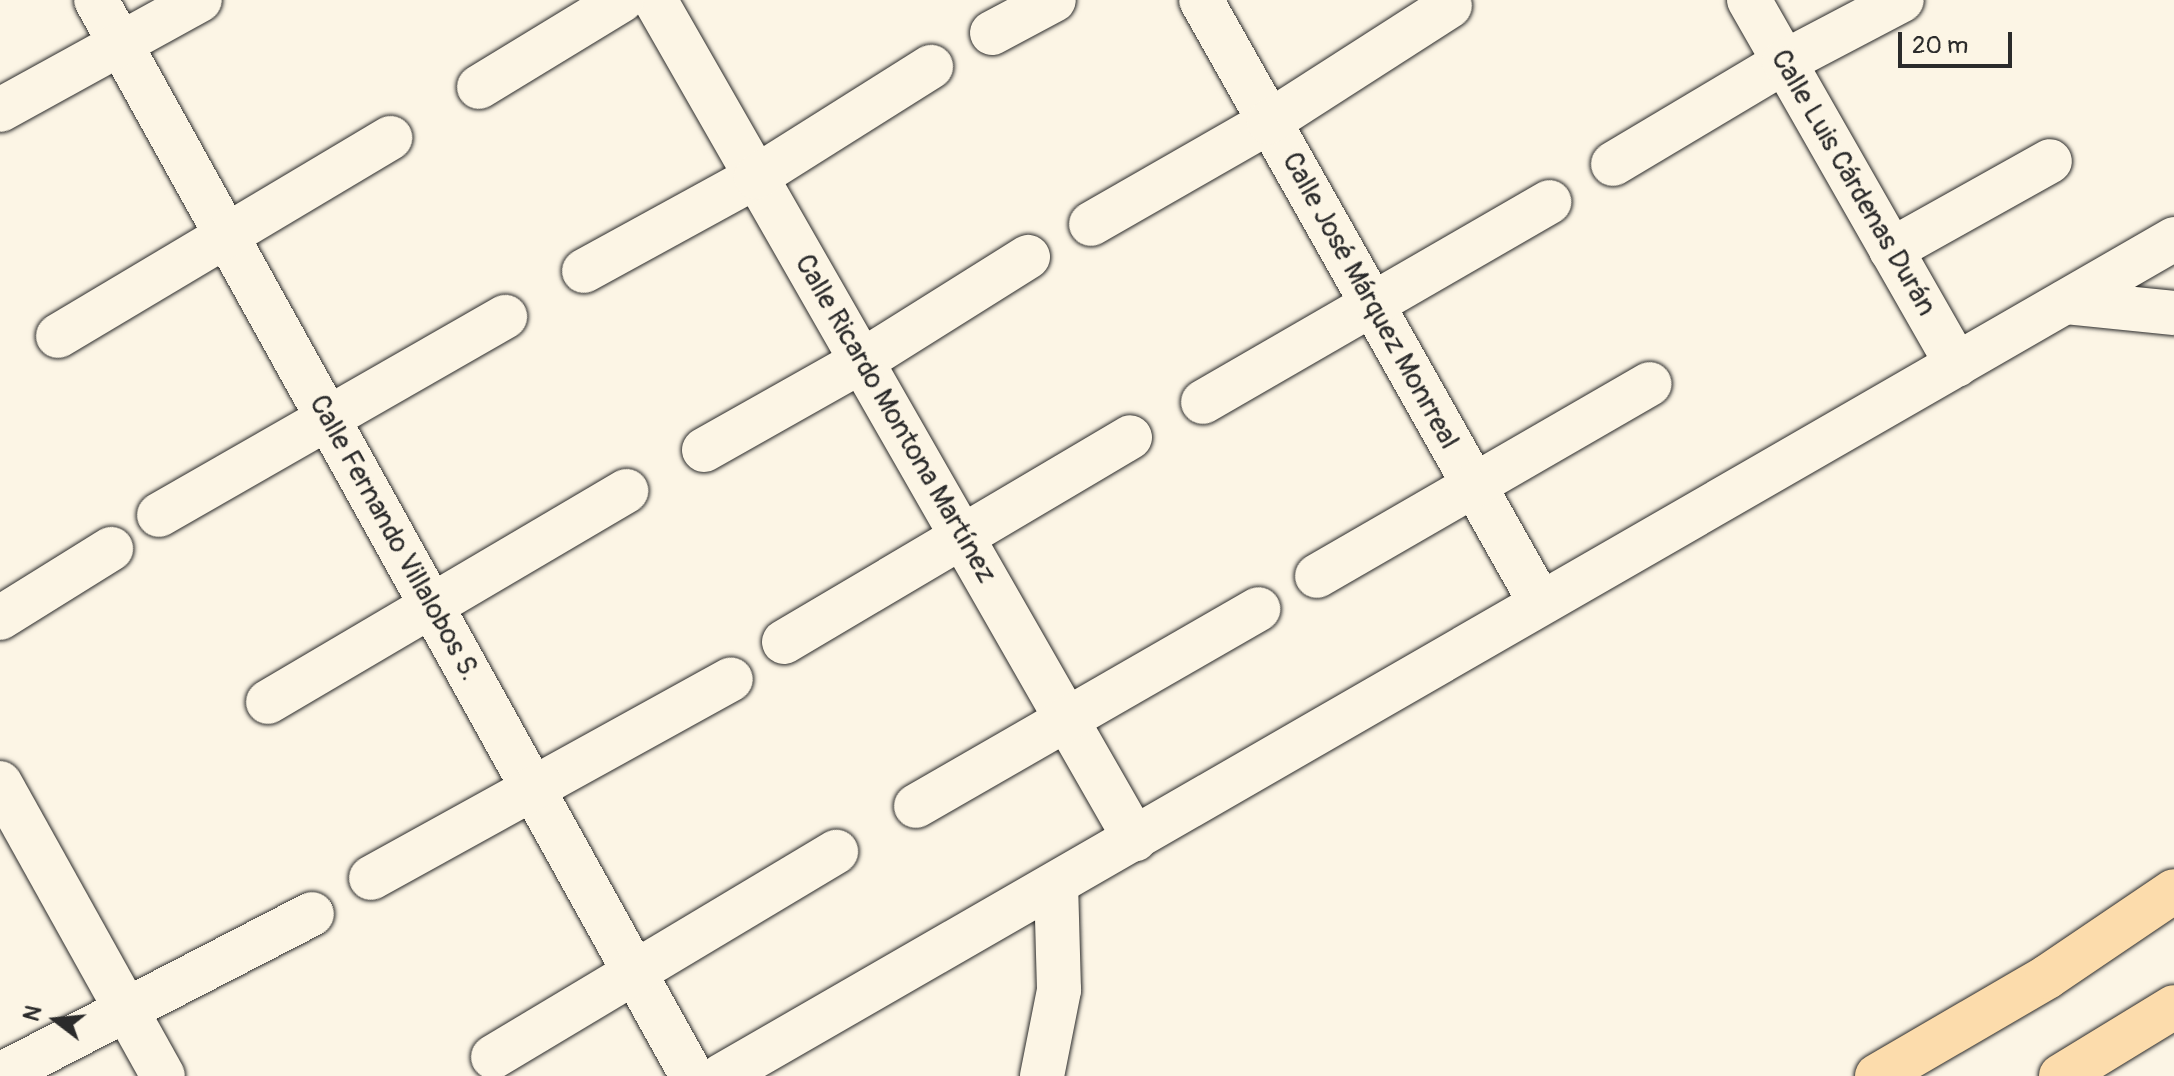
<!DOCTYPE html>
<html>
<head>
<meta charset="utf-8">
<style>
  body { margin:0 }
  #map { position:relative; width:2174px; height:1076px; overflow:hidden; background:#fcf5e5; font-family:Pangolin,sans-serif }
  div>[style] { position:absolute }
  .roads { filter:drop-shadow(0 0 2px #2b2b2b) drop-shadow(0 0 2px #2b2b2b) }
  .minor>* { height:44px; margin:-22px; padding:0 22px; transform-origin:22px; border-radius:22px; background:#fcf5e5 }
  .major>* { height:44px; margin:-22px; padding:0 22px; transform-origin:22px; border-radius:22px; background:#fcdcac }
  span { translate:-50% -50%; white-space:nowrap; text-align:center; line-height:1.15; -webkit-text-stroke:8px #fcf5e5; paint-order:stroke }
  .street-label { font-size:28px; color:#2b2b2b }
  .north { position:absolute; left:16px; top:980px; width:80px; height:80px; -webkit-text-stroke:6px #fcf5e5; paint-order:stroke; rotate:286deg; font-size:22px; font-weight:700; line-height:32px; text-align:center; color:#2b2b2b }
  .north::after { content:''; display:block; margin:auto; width:28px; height:36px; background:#2b2b2b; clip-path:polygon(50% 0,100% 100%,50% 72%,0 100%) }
  .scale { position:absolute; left:1898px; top:32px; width:114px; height:36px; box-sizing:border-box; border:4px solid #2b2b2b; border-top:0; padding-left:10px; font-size:24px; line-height:28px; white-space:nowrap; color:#2b2b2b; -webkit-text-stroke:6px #fcf5e5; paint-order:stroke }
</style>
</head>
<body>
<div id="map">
  <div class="roads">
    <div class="minor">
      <div style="left:96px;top:0;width:1230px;rotate:61.02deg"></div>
      <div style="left:655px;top:0;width:967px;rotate:60.23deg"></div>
      <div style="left:1201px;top:0;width:691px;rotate:60.62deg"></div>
      <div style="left:1749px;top:0;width:420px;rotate:60.3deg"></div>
      <div style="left:992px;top:33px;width:70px;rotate:-28deg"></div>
      <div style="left:479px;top:87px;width:167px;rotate:-31.3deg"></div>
      <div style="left:0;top:110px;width:228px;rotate:-28.8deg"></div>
      <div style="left:1613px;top:164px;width:199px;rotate:-30.8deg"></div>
      <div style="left:1784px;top:62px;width:133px;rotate:-27.7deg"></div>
      <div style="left:1091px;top:224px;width:205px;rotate:-29.8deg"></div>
      <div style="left:1269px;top:122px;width:215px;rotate:-32.7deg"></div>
      <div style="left:1891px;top:250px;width:182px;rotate:-29.2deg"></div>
      <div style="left:584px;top:271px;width:196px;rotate:-28.7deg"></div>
      <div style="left:756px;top:177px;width:207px;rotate:-32.2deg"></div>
      <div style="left:2066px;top:302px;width:109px;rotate:5.8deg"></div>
      <div style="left:58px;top:336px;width:387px;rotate:-30.8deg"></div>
      <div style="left:1203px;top:402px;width:400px;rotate:-30deg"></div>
      <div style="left:704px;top:450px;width:181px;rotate:-29.4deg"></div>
      <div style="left:862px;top:361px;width:196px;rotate:-32.1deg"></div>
      <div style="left:159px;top:515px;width:399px;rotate:-29.8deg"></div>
      <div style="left:1317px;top:576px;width:384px;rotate:-30deg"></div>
      <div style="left:0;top:618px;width:131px;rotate:-31.9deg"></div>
      <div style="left:784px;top:642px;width:402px;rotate:-30.6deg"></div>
      <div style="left:268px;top:702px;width:416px;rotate:-30.5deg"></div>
      <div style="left:0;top:783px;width:335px;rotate:60.9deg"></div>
      <div style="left:916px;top:806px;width:395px;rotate:-29.9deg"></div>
      <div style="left:371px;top:878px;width:411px;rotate:-28.9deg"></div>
      <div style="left:493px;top:1057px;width:400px;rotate:-30.9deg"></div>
      <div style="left:0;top:1075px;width:351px;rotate:-27.3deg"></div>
      <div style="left:721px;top:1076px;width:1677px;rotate:-29.94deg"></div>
      <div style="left:1042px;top:1076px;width:88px;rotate:-78.8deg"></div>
      <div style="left:1059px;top:990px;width:106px;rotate:-91.6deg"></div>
    </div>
    <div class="major">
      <div style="left:1877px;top:1076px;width:197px;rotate:-30.2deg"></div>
      <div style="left:2047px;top:977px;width:153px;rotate:-34.1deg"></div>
      <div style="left:2061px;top:1076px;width:132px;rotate:-31.4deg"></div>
    </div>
  </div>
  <div class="street-label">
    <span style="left:1853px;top:183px;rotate:60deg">Calle Luis Cárdenas Durán</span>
    <span style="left:1370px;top:301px;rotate:61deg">Calle José Márquez Monrreal</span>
    <span style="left:895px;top:419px;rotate:60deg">Calle Ricardo Montona Martínez</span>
    <span style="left:394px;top:538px;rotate:61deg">Calle Fernando Villalobos S.</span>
  </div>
  <div class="north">N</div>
  <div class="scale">20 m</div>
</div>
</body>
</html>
